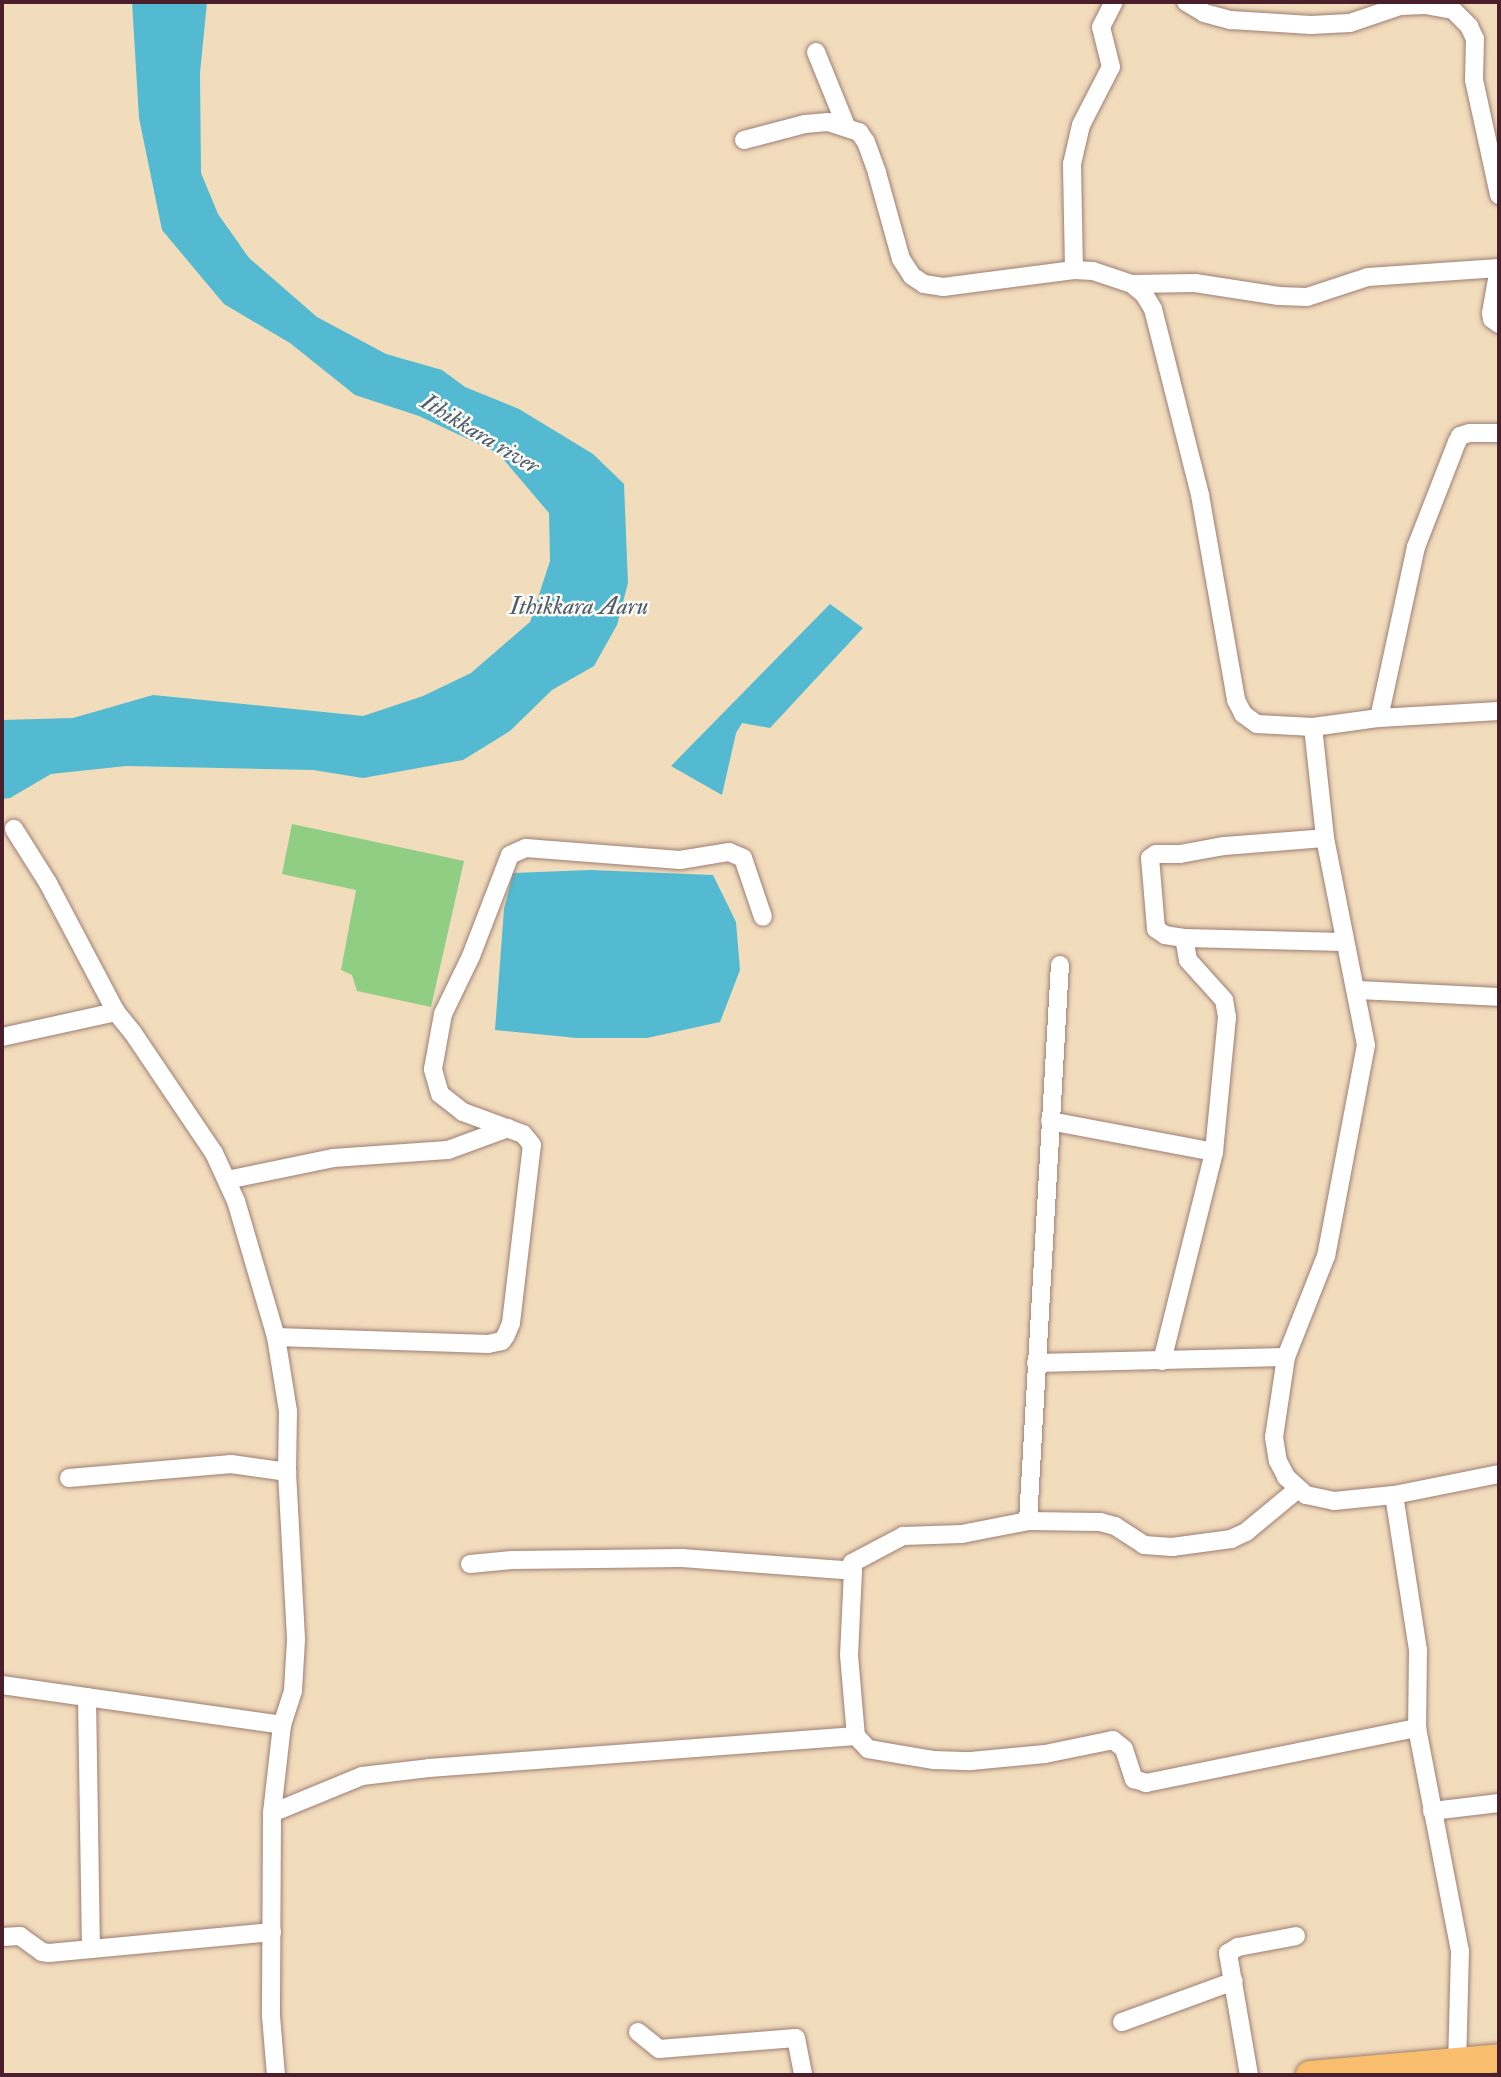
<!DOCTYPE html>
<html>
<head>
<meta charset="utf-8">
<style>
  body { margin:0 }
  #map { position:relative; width:1501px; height:2077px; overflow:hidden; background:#f1dcbc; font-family:"IM FELL Double Pica",serif }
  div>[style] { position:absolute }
  .green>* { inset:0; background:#90ce84 }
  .water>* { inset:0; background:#53bad1 }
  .roads { filter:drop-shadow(0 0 2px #9e7e74) drop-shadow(0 0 2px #9e7e74) }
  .minor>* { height:18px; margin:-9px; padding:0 9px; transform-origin:9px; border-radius:9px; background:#fff }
  .trunk>* { height:28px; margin:-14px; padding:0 14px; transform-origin:14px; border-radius:14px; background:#f9be6d }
  span { translate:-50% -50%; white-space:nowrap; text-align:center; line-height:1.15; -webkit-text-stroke:5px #fdfcf7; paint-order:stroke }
  .water-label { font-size:24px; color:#4e5d6d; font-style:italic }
  .frame { position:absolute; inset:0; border:4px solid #4a1f2b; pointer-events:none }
</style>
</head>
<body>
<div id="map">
  <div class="green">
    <div style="clip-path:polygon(292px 824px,464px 861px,431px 1007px,357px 991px,352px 975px,341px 970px,356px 890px,282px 874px)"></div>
  </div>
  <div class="water">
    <div style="clip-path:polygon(132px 2px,207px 2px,200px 73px,201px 173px,218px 214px,249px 258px,317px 317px,386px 354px,442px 370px,465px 387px,519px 409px,593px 454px,624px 484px,628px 583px,617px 625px,594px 666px,552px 690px,510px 731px,463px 760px,363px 778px,313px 770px,126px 766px,51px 774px,10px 798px,2px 799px,2px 720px,73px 718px,153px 695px,363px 716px,423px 696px,471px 673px,530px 622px,550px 561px,549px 513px,498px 453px,419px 416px,355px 395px,290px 343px,224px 304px,162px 230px,139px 118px)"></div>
    <div style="clip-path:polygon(830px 604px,863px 628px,770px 728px,742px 723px,736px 733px,722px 795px,671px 766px)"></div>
    <div style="clip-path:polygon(590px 870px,713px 875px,736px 922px,740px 970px,720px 1022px,647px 1038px,577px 1038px,495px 1030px,504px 909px,513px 873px)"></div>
  </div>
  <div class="roads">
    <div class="minor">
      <div style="left:1186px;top:2px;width:21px;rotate:31deg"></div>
      <div style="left:1204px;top:13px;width:28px;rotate:15deg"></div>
      <div style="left:1231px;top:20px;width:80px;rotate:3.6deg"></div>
      <div style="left:1311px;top:25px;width:39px;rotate:-3deg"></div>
      <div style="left:1350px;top:23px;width:53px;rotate:-18.8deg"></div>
      <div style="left:1400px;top:6px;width:25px;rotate:-2deg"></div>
      <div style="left:1425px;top:5px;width:28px;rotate:10deg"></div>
      <div style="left:1453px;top:10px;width:23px;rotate:45deg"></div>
      <div style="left:1469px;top:26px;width:14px;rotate:65deg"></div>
      <div style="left:1475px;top:39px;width:41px;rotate:91.4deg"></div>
      <div style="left:1474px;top:80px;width:118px;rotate:77.7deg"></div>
      <div style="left:816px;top:52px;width:80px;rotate:67.9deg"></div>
      <div style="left:744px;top:140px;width:63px;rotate:-14.7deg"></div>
      <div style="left:805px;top:124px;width:23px;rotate:-5deg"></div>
      <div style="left:828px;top:122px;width:33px;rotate:18deg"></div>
      <div style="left:859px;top:132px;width:12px;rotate:55deg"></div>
      <div style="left:866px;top:142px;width:33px;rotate:70deg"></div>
      <div style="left:877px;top:173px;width:89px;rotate:74.4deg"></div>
      <div style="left:901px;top:259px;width:20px;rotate:57deg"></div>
      <div style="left:912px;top:276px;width:14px;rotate:34deg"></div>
      <div style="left:924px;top:284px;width:19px;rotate:9deg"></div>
      <div style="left:943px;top:287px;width:132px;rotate:-7.4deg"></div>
      <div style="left:1074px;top:270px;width:19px;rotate:3deg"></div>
      <div style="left:1093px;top:271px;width:41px;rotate:18.4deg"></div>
      <div style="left:1132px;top:284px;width:16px;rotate:40deg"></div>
      <div style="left:1144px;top:294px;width:17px;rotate:59deg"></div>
      <div style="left:1153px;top:309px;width:192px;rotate:75.8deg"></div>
      <div style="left:1200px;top:495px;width:208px;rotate:80deg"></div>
      <div style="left:1236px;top:700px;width:16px;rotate:63deg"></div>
      <div style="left:1243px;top:714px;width:17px;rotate:36deg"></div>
      <div style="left:1257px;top:724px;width:56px;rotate:3.1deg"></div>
      <div style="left:1313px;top:727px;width:112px;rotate:83.8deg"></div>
      <div style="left:1325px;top:838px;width:211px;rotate:78.8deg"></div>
      <div style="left:1366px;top:1045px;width:215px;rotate:100.7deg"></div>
      <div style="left:1326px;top:1256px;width:109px;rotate:111.6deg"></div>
      <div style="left:1286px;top:1357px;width:81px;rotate:98.5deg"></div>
      <div style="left:1274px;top:1437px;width:24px;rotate:81deg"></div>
      <div style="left:1278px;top:1461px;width:18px;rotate:63deg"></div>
      <div style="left:1286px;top:1477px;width:27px;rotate:42deg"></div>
      <div style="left:1306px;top:1495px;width:29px;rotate:12deg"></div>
      <div style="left:1334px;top:1501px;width:60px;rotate:-5.7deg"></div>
      <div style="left:1394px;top:1495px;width:107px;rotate:-11.3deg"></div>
      <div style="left:1499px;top:268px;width:46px;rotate:100.1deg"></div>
      <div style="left:1491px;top:313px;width:6px;rotate:81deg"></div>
      <div style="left:1492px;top:319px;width:9px;rotate:36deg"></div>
      <div style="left:1074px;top:270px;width:106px;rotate:-91.1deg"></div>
      <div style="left:1072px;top:164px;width:40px;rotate:-77deg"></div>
      <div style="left:1081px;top:125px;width:65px;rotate:-62.7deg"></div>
      <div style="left:1111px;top:67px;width:41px;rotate:-104deg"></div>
      <div style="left:1101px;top:27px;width:28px;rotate:-63deg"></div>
      <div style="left:1132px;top:284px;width:63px;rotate:-0.9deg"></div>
      <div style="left:1195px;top:283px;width:85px;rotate:8.8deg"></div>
      <div style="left:1279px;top:296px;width:28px;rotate:2deg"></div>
      <div style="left:1307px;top:297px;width:64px;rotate:-18.2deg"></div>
      <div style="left:1368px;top:277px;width:131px;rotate:-3.9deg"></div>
      <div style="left:1379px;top:718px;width:175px;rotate:-77.8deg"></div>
      <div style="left:1416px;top:547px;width:113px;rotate:-68.7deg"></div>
      <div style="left:1457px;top:442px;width:7px;rotate:-63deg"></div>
      <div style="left:1460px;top:436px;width:9px;rotate:-18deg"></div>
      <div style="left:1469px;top:433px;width:30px"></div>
      <div style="left:1313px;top:727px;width:67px;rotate:-7.8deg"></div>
      <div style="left:1379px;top:718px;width:120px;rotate:-3.3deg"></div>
      <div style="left:1184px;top:938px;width:160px;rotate:1.4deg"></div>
      <div style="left:1357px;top:990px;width:142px;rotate:2.8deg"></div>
      <div style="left:116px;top:1012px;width:27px;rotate:51deg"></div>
      <div style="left:133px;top:1033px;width:145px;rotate:56deg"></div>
      <div style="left:214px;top:1153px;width:53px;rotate:65.4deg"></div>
      <div style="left:236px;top:1201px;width:142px;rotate:73.6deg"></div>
      <div style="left:276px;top:1337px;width:75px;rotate:80.8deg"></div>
      <div style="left:288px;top:1411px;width:61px;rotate:90.9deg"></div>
      <div style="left:287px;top:1472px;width:168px;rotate:86.9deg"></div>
      <div style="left:296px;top:1640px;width:51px;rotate:93.4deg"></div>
      <div style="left:293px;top:1691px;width:36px;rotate:108deg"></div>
      <div style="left:282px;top:1725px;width:89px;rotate:96.5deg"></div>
      <div style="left:272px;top:1813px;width:203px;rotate:90.3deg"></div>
      <div style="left:271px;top:2016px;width:59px;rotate:85.2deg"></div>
      <div style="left:2px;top:1037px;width:117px;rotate:-12.4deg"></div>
      <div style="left:116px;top:1012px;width:146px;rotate:-117.8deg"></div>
      <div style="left:48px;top:883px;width:64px;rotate:-122.2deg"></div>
      <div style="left:1050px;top:1121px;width:167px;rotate:10.7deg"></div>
      <div style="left:227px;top:1180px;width:108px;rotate:-11.7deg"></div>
      <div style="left:333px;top:1158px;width:115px;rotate:-4deg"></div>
      <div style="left:448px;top:1150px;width:64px;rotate:-20.1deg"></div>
      <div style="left:276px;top:1337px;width:212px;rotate:1.9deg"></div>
      <div style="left:488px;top:1344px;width:14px;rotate:-12deg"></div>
      <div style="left:502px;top:1341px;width:7px;rotate:-56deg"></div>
      <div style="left:506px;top:1335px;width:13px;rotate:-67deg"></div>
      <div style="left:511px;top:1323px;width:179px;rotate:-83.3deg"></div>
      <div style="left:532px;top:1145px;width:14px;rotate:-129deg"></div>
      <div style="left:523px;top:1134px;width:64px;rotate:-159.9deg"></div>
      <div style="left:463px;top:1112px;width:29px;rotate:-142deg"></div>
      <div style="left:440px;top:1094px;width:26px;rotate:-106deg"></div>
      <div style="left:433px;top:1069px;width:56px;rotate:-79.7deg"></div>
      <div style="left:443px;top:1014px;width:64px;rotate:-64.2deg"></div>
      <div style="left:471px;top:956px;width:108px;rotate:-68.9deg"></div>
      <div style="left:510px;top:855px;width:17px;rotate:-24deg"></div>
      <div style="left:526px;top:848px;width:154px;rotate:4.5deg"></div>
      <div style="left:680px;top:860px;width:50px;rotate:-9.3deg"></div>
      <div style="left:729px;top:852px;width:15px;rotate:23deg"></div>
      <div style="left:743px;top:858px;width:62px;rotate:71.3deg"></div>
      <div style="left:1162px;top:1361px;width:215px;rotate:-76deg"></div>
      <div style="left:1214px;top:1152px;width:136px;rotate:-84.5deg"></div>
      <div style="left:1227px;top:1017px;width:17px;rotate:-100deg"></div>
      <div style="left:1224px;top:1000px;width:54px;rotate:-132deg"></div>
      <div style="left:1188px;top:960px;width:22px;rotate:-100deg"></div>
      <div style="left:1184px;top:938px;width:19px;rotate:-171deg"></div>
      <div style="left:1165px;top:935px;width:11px;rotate:-146deg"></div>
      <div style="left:1156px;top:929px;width:71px;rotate:-94.8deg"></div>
      <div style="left:1150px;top:858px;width:7px;rotate:-34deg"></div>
      <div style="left:1156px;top:854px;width:24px"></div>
      <div style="left:1180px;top:854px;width:45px;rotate:-10.3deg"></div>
      <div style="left:1224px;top:846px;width:101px;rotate:-4.5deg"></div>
      <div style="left:1036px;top:1363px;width:250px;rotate:-1.4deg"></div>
      <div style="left:69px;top:1478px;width:163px;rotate:-4.9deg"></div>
      <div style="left:231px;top:1464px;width:57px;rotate:8.1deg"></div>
      <div style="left:1394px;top:1495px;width:157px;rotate:81.2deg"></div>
      <div style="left:1418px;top:1650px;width:78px;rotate:90.7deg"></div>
      <div style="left:1417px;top:1728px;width:227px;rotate:79.1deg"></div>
      <div style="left:1460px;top:1951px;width:111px;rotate:91.5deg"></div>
      <div style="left:1028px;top:1521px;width:557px;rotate:-86.71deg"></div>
      <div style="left:470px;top:1564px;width:42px;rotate:-5.4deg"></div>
      <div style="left:512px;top:1560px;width:170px;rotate:-0.7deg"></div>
      <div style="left:682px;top:1558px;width:171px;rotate:4.3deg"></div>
      <div style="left:853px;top:1571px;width:8px;rotate:-97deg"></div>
      <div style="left:852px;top:1563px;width:58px;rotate:-27.9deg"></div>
      <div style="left:903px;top:1536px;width:59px;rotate:-1.9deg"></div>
      <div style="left:962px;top:1534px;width:67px;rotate:-11.1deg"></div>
      <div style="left:1028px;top:1521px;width:72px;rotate:0.8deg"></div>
      <div style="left:1100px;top:1522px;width:16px;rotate:15deg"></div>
      <div style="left:1115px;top:1526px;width:35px;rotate:33deg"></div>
      <div style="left:1144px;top:1545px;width:28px;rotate:4deg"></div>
      <div style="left:1172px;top:1547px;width:60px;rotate:-7.7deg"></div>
      <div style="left:1231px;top:1539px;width:17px;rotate:-25deg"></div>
      <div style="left:1246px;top:1532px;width:67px;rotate:-39.6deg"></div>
      <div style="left:853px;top:1571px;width:84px;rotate:92.7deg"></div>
      <div style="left:849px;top:1655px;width:81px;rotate:85.1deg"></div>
      <div style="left:2px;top:1685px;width:283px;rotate:8.1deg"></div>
      <div style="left:87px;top:1697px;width:252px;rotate:89.1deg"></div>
      <div style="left:1432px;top:1811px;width:67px;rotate:-6.8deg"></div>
      <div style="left:272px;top:1813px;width:97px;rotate:-22.3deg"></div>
      <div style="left:362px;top:1776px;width:67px;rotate:-6.8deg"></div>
      <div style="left:429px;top:1768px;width:428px;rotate:-4.3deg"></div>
      <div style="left:856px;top:1736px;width:18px;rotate:47deg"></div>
      <div style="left:868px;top:1749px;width:67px;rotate:9.5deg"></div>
      <div style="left:934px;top:1760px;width:37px;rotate:2deg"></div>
      <div style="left:971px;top:1761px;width:74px;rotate:-5.4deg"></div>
      <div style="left:1045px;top:1754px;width:69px;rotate:-11.6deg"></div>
      <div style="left:1113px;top:1740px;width:14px;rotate:39deg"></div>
      <div style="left:1124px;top:1749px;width:32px;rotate:72deg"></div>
      <div style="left:1134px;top:1779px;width:13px;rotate:18deg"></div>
      <div style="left:1146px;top:1783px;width:277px;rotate:-11.5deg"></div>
      <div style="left:2px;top:1937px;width:18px;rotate:-3deg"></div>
      <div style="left:20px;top:1936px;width:27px;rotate:36deg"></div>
      <div style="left:42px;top:1952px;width:7px;rotate:8deg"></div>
      <div style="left:49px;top:1953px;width:224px;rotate:-5.4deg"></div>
      <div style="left:1122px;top:2022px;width:119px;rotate:-20.1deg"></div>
      <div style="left:638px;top:2032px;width:27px;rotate:39deg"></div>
      <div style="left:659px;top:2049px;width:137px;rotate:-4.6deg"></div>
      <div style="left:796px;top:2038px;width:38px;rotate:79deg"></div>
      <div style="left:1249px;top:2075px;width:124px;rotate:-99.8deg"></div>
      <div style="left:1228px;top:1953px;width:12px;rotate:-31deg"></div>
      <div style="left:1238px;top:1947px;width:59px;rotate:-10.7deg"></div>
    </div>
    <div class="trunk">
      <div style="left:1310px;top:2075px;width:190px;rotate:-5.1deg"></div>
    </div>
  </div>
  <div class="water-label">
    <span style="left:480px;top:434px;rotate:31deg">Ithikkara river</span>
    <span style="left:579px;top:607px">Ithikkara Aaru</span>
  </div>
  <div class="frame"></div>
</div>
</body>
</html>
